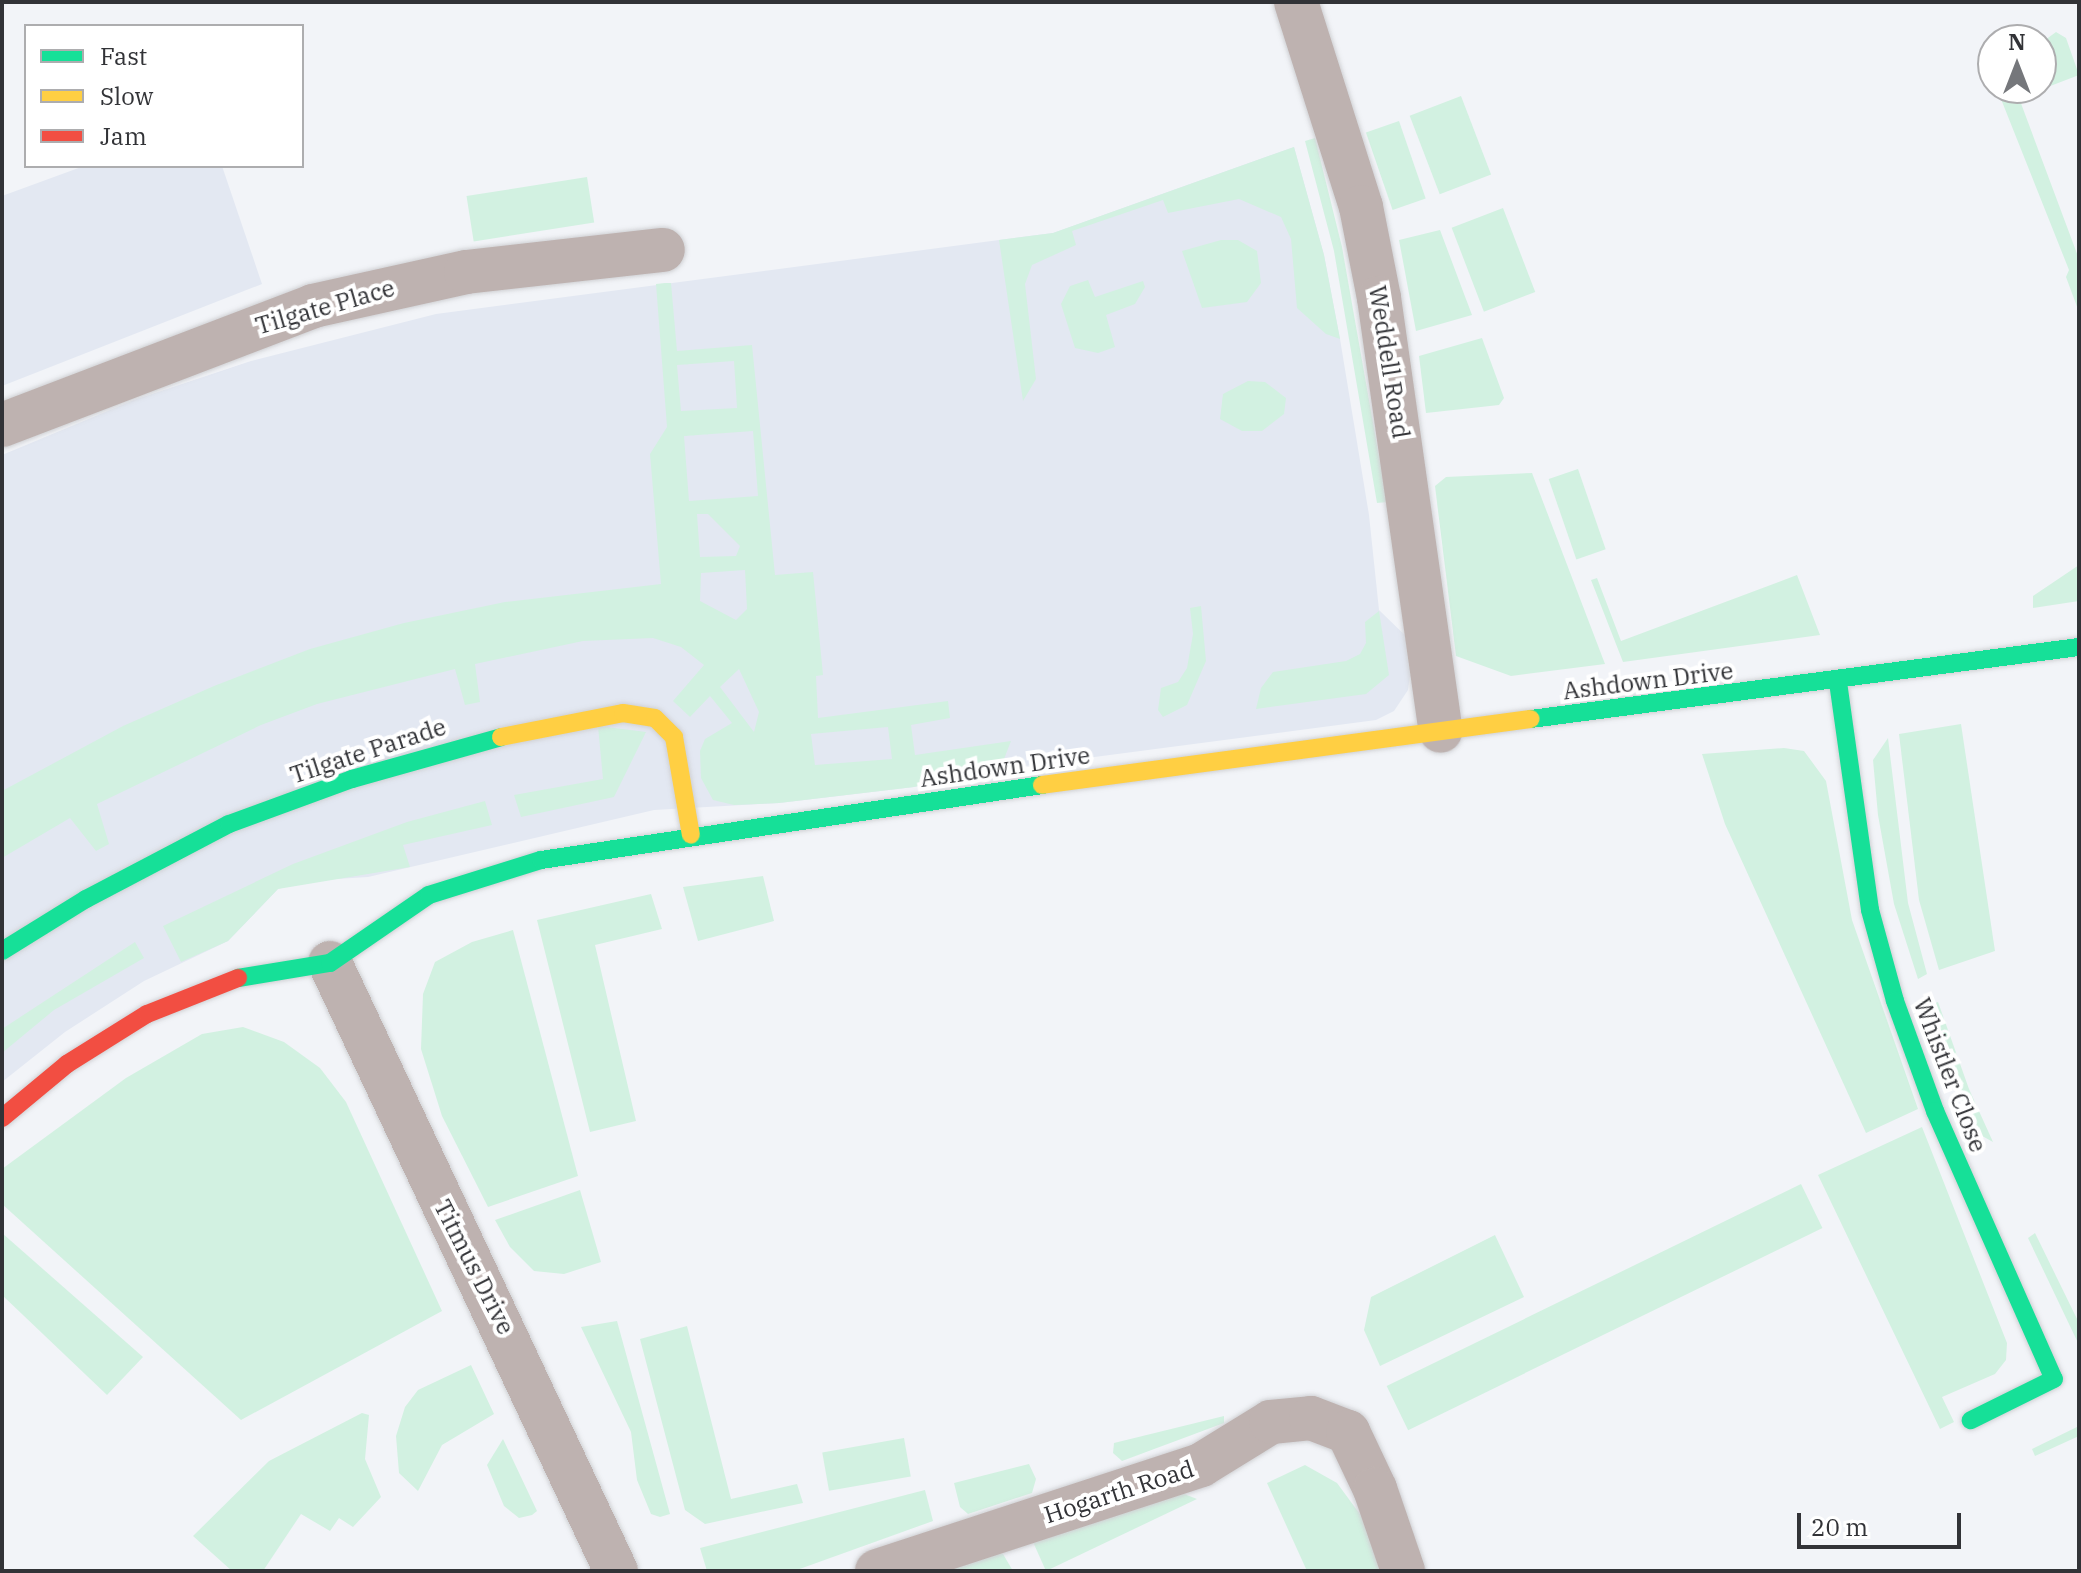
<!DOCTYPE html>
<html>
<head>
<meta charset="utf-8">
<style>
  body { margin:0 }
  #map { position:relative; width:2081px; height:1573px; overflow:hidden; background:#f2f4f8; font-family:"IBM Plex Serif",serif }
  div>[style] { position:absolute }
  .built>* { inset:0; background:#e3e8f2 }
  .green>* { inset:0; background:#d2f1e1; transform-origin:0 0 }
  .roads { filter:drop-shadow(0 0 2px #d0d1d4) drop-shadow(0 0 2px #d0d1d4) }
  .street>* { height:44px; margin:-22px; padding:0 22px; transform-origin:22px; border-radius:22px; background:#beb2b0 }
  .fast>* { height:18px; margin:-9px; padding:0 9px; transform-origin:9px; border-radius:9px; background:#16e098 }
  .slow>* { height:18px; margin:-9px; padding:0 9px; transform-origin:9px; border-radius:9px; background:#ffcf43 }
  .jam>* { height:18px; margin:-9px; padding:0 9px; transform-origin:9px; border-radius:9px; background:#f24e42 }
  span { translate:-50% -50%; white-space:nowrap; text-align:center; line-height:1.15; -webkit-text-stroke:8px #fff; paint-order:stroke }
  .street-label { font-size:24px; color:#323337 }
  .frame { position:absolute; inset:0; border:4px solid #323337; pointer-events:none }
  .legend { position:absolute; left:24px; top:24px; width:280px; height:144px; box-sizing:border-box; background:#fff; border:2px solid #adadaf; margin:0; padding:10px 14px; list-style:none; font-size:24px; color:#323337 }
  .legend li { display:flex; align-items:center; gap:16px; height:40px }
  .legend b { width:40px; border:2px solid #adadaf }
  .north { position:absolute; left:1977px; top:24px; width:80px; height:80px; box-sizing:border-box; background:#fff; border:2px solid #adadaf; border-radius:50%; rotate:0deg; font-size:22px; font-weight:700; line-height:32px; text-align:center; color:#323337 }
  .north::after { content:''; display:block; margin:auto; width:28px; height:36px; background:#75777b; clip-path:polygon(50% 0,100% 100%,50% 72%,0 100%) }
  .scale { position:absolute; left:1797px; top:1513px; width:164px; height:36px; box-sizing:border-box; border:4px solid #323337; border-top:0; padding-left:10px; font-size:24px; line-height:28px; white-space:nowrap; color:#323337; -webkit-text-stroke:6px #fff; paint-order:stroke }
</style>
</head>
<body>
<div id="map">
  <div class="built">
    <div style="clip-path:polygon(1294px 147px,1324px 255px,1340px 339px,1369px 515px,1379px 610px,1414px 644px,1408px 690px,1394px 711px,1376px 720px,980px 772px,914px 787px,779px 803px,654px 810px,368px 877px,304px 881px,278px 889px,228px 941px,144px 981px,65px 1032px,2px 1082px,2px 455px,134px 400px,251px 361px,436px 314px,1053px 233px)"></div>
    <div style="clip-path:polygon(84px 166px,222px 166px,262px 284px,2px 386px,2px 196px)"></div>
  </div>
  <div class="green">
    <div style="clip-path:polygon(2056px 32px,2066px 38px,2079px 75px,2019px 98px,2079px 259px,2079px 312px,2066px 277px,2069px 270px,1997px 89px,2041px 88px,2041px 43px)"></div>
    <div style="left:1461px;top:96px;width:84px;height:55px;rotate:69deg"></div>
    <div style="left:1399px;top:121px;width:82px;height:35px;rotate:71deg"></div>
    <div style="clip-path:polygon(1315px 138px,1342px 247px,1387px 502px,1377px 503px,1334px 251px,1305px 141px)"></div>
    <div style="clip-path:polygon(1294px 147px,1324px 255px,1340px 339px,1326px 334px,1297px 308px,1291px 239px,1281px 217px,1239px 199px,1168px 213px,1163px 200px,1072px 231px,1076px 245px,1032px 265px,1025px 284px,1036px 379px,1023px 401px,999px 240px,1053px 233px)"></div>
    <div style="left:587px;top:177px;width:46px;height:122px;rotate:81deg"></div>
    <div style="left:1503px;top:208px;width:90px;height:55px;rotate:69deg"></div>
    <div style="clip-path:polygon(1440px 230px,1472px 315px,1416px 331px,1399px 240px)"></div>
    <div style="clip-path:polygon(1221px 240px,1238px 240px,1257px 251px,1261px 283px,1247px 302px,1202px 308px,1182px 251px)"></div>
    <div style="clip-path:polygon(1088px 280px,1095px 297px,1143px 281px,1145px 287px,1135px 304px,1106px 315px,1115px 347px,1098px 353px,1075px 348px,1061px 304px,1070px 286px)"></div>
    <div style="clip-path:polygon(evenodd,665px 283px,671px 283px,677px 351px,752px 345px,775px 575px,813px 572px,823px 675px,816px 676px,818px 718px,948px 701px,950px 718px,911px 725px,915px 755px,1011px 741px,1004px 759px,980px 772px,914px 787px,779px 803px,734px 805px,713px 800px,701px 778px,700px 751px,705px 739px,732px 723px,710px 696px,690px 717px,673px 701px,704px 665px,681px 647px,653px 638px,583px 641px,475px 664px,480px 702px,465px 705px,455px 669px,317px 704px,261px 725px,97px 804px,109px 844px,96px 851px,70px 818px,2px 858px,2px 791px,123px 726px,214px 686px,310px 649px,404px 623px,505px 602px,661px 584px,650px 454px,667px 427px,656px 284px,665px 283px,734px 361px,737px 408px,681px 411px,677px 365px,734px 361px,665px 283px,753px 431px,758px 496px,689px 501px,684px 436px,753px 431px,665px 283px,697px 514px,708px 514px,740px 546px,736px 556px,700px 557px,697px 514px,665px 283px,745px 570px,747px 609px,736px 620px,700px 601px,701px 573px,745px 570px,665px 283px,739px 669px,759px 712px,754px 732px,720px 687px,739px 669px,665px 283px,888px 727px,892px 759px,815px 765px,811px 734px,888px 727px)"></div>
    <div style="clip-path:polygon(1482px 338px,1504px 398px,1499px 405px,1426px 413px,1419px 356px)"></div>
    <div style="clip-path:polygon(1248px 381px,1265px 382px,1286px 398px,1284px 414px,1262px 431px,1242px 431px,1220px 419px,1223px 394px)"></div>
    <div style="left:1578px;top:469px;width:85px;height:31px;rotate:71deg"></div>
    <div style="clip-path:polygon(1532px 473px,1605px 664px,1511px 676px,1456px 656px,1435px 486px,1446px 477px)"></div>
    <div style="clip-path:polygon(2079px 565px,2079px 601px,2033px 608px,2033px 596px)"></div>
    <div style="clip-path:polygon(1797px 575px,1820px 635px,1623px 662px,1591px 580px,1597px 578px,1621px 641px)"></div>
    <div style="clip-path:polygon(1201px 606px,1206px 661px,1187px 705px,1163px 717px,1158px 710px,1161px 688px,1178px 682px,1187px 668px,1193px 634px,1190px 608px)"></div>
    <div style="clip-path:polygon(1379px 611px,1389px 675px,1366px 694px,1256px 709px,1261px 688px,1273px 672px,1346px 661px,1360px 654px,1366px 643px,1365px 622px)"></div>
    <div style="clip-path:polygon(1961px 724px,1995px 951px,1939px 970px,1919px 900px,1899px 734px)"></div>
    <div style="clip-path:polygon(598px 726px,646px 732px,614px 797px,521px 817px,514px 795px,603px 779px)"></div>
    <div style="clip-path:polygon(1888px 738px,1908px 903px,1927px 974px,1918px 979px,1894px 904px,1878px 815px,1873px 760px)"></div>
    <div style="clip-path:polygon(1784px 748px,1804px 751px,1826px 781px,1852px 920px,1918px 1109px,1866px 1133px,1725px 824px,1702px 754px)"></div>
    <div style="clip-path:polygon(485px 801px,492px 825px,403px 845px,410px 867px,278px 889px,228px 941px,181px 962px,163px 926px,293px 864px,407px 822px)"></div>
    <div style="clip-path:polygon(763px 876px,774px 921px,698px 941px,683px 887px)"></div>
    <div style="clip-path:polygon(651px 894px,662px 929px,595px 945px,636px 1121px,590px 1132px,537px 920px)"></div>
    <div style="clip-path:polygon(513px 930px,578px 1176px,488px 1207px,442px 1116px,421px 1049px,423px 994px,435px 962px,472px 942px)"></div>
    <div style="clip-path:polygon(135px 942px,144px 958px,54px 1010px,2px 1053px,2px 1029px)"></div>
    <div style="clip-path:polygon(1938px 1002px,1969px 1089px,1993px 1142px,1975px 1132px,1958px 1090px,1928px 1006px)"></div>
    <div style="clip-path:polygon(243px 1027px,284px 1042px,320px 1068px,346px 1102px,442px 1311px,241px 1420px,2px 1204px,2px 1169px,126px 1078px,202px 1034px)"></div>
    <div style="clip-path:polygon(1922px 1127px,2007px 1343px,2006px 1360px,1995px 1374px,1942px 1397px,1954px 1422px,1940px 1429px,1818px 1175px)"></div>
    <div style="left:1801px;top:1184px;width:49px;height:461px;rotate:64deg"></div>
    <div style="clip-path:polygon(580px 1190px,601px 1262px,564px 1274px,534px 1271px,510px 1247px,495px 1220px)"></div>
    <div style="clip-path:polygon(2px 1233px,143px 1357px,107px 1395px,2px 1295px)"></div>
    <div style="clip-path:polygon(2035px 1233px,2079px 1323px,2079px 1345px,2028px 1238px)"></div>
    <div style="clip-path:polygon(1495px 1235px,1524px 1297px,1380px 1366px,1364px 1330px,1371px 1297px)"></div>
    <div style="clip-path:polygon(617px 1321px,670px 1514px,660px 1517px,651px 1514px,637px 1480px,631px 1432px,581px 1327px)"></div>
    <div style="clip-path:polygon(687px 1326px,731px 1499px,797px 1484px,803px 1503px,705px 1524px,685px 1510px,640px 1339px)"></div>
    <div style="clip-path:polygon(471px 1365px,494px 1414px,442px 1445px,418px 1491px,399px 1473px,396px 1436px,405px 1407px,418px 1390px)"></div>
    <div style="clip-path:polygon(362px 1413px,369px 1415px,365px 1459px,381px 1497px,353px 1527px,339px 1518px,330px 1531px,301px 1514px,263px 1571px,232px 1571px,193px 1536px,269px 1461px)"></div>
    <div style="clip-path:polygon(1224px 1416px,1224px 1423px,1122px 1461px,1113px 1453px,1114px 1443px)"></div>
    <div style="clip-path:polygon(2079px 1426px,2079px 1436px,2035px 1456px,2032px 1449px)"></div>
    <div style="left:904px;top:1438px;width:39px;height:83px;rotate:80deg"></div>
    <div style="clip-path:polygon(503px 1439px,537px 1511px,532px 1515px,519px 1518px,504px 1506px,487px 1465px)"></div>
    <div style="clip-path:polygon(1029px 1464px,1036px 1479px,1032px 1493px,968px 1514px,960px 1507px,954px 1483px)"></div>
    <div style="clip-path:polygon(1305px 1465px,1337px 1483px,1365px 1521px,1380px 1571px,1307px 1571px,1267px 1483px)"></div>
    <div style="clip-path:polygon(925px 1490px,933px 1521px,794px 1571px,707px 1571px,700px 1548px)"></div>
    <div style="clip-path:polygon(1174px 1490px,1197px 1499px,1046px 1571px,1033px 1542px)"></div>
    <div style="clip-path:polygon(989px 1552px,1003px 1554px,1013px 1571px,937px 1571px)"></div>
  </div>
  <div class="roads">
    <div class="street">
      <div style="left:1296px;top:2px;width:215px;rotate:72.4deg"></div>
      <div style="left:1361px;top:207px;width:93px;rotate:78.8deg"></div>
      <div style="left:1379px;top:298px;width:437px;rotate:81.9deg"></div>
      <div style="left:2px;top:425px;width:333px;rotate:-20.9deg"></div>
      <div style="left:313px;top:306px;width:157px;rotate:-12.5deg"></div>
      <div style="left:466px;top:272px;width:198px;rotate:-6.4deg"></div>
      <div style="left:330px;top:963px;width:672px;rotate:64.81deg"></div>
      <div style="left:877px;top:1571px;width:341px;rotate:-18.1deg"></div>
      <div style="left:1201px;top:1465px;width:82px;rotate:-31.6deg"></div>
      <div style="left:1271px;top:1422px;width:40px;rotate:-5.7deg"></div>
      <div style="left:1311px;top:1418px;width:40px;rotate:21deg"></div>
      <div style="left:1348px;top:1432px;width:63px;rotate:64.7deg"></div>
      <div style="left:1375px;top:1489px;width:87px;rotate:71.1deg"></div>
    </div>
    <div class="fast">
      <div style="left:1838px;top:682px;width:230px;rotate:82deg"></div>
      <div style="left:1870px;top:910px;width:94px;rotate:74.6deg"></div>
      <div style="left:1895px;top:1001px;width:117px;rotate:70deg"></div>
      <div style="left:1935px;top:1111px;width:293px;rotate:66.1deg"></div>
      <div style="left:2054px;top:1379px;width:93px;rotate:153.7deg"></div>
      <div style="left:1531px;top:719px;width:553px;rotate:-7.49deg"></div>
      <div style="left:2px;top:951px;width:99px;rotate:-31.8deg"></div>
      <div style="left:86px;top:899px;width:161px;rotate:-27.7deg"></div>
      <div style="left:229px;top:824px;width:131px;rotate:-20.1deg"></div>
      <div style="left:352px;top:779px;width:155px;rotate:-15.7deg"></div>
      <div style="left:238px;top:978px;width:93px;rotate:-9.3deg"></div>
      <div style="left:330px;top:963px;width:120px;rotate:-34.5deg"></div>
      <div style="left:429px;top:895px;width:117px;rotate:-17.4deg"></div>
      <div style="left:541px;top:860px;width:507px;rotate:-8.51deg"></div>
    </div>
    <div class="slow">
      <div style="left:501px;top:737px;width:124px;rotate:-11.1deg"></div>
      <div style="left:623px;top:713px;width:32px;rotate:9deg"></div>
      <div style="left:655px;top:718px;width:27px;rotate:45deg"></div>
      <div style="left:674px;top:737px;width:99px;rotate:80.2deg"></div>
      <div style="left:1042px;top:785px;width:493px;rotate:-7.7deg"></div>
    </div>
    <div class="jam">
      <div style="left:2px;top:1118px;width:85px;rotate:-39.7deg"></div>
      <div style="left:67px;top:1064px;width:94px;rotate:-32deg"></div>
      <div style="left:147px;top:1014px;width:98px;rotate:-21.6deg"></div>
    </div>
  </div>
  <div class="street-label">
    <span style="left:325px;top:307px;rotate:-16deg">Tilgate Place</span>
    <span style="left:1389px;top:362px;rotate:81deg">Weddell Road</span>
    <span style="left:1648px;top:681px;rotate:-7deg">Ashdown Drive</span>
    <span style="left:368px;top:751px;rotate:-18deg">Tilgate Parade</span>
    <span style="left:1005px;top:767px;rotate:-8deg">Ashdown Drive</span>
    <span style="left:1950px;top:1075px;rotate:69deg">Whistler Close</span>
    <span style="left:474px;top:1267px;rotate:63deg">Titmus Drive</span>
    <span style="left:1119px;top:1492px;rotate:-18deg">Hogarth Road</span>
  </div>
  <div class="frame"></div>
  <ul class="legend">
  <li><b style="height:10px;background:#16e098"></b>Fast</li>
  <li><b style="height:10px;background:#ffcf43"></b>Slow</li>
  <li><b style="height:10px;background:#f24e42"></b>Jam</li>
  </ul>
  <div class="north">N</div>
  <div class="scale">20 m</div>
</div>
</body>
</html>
